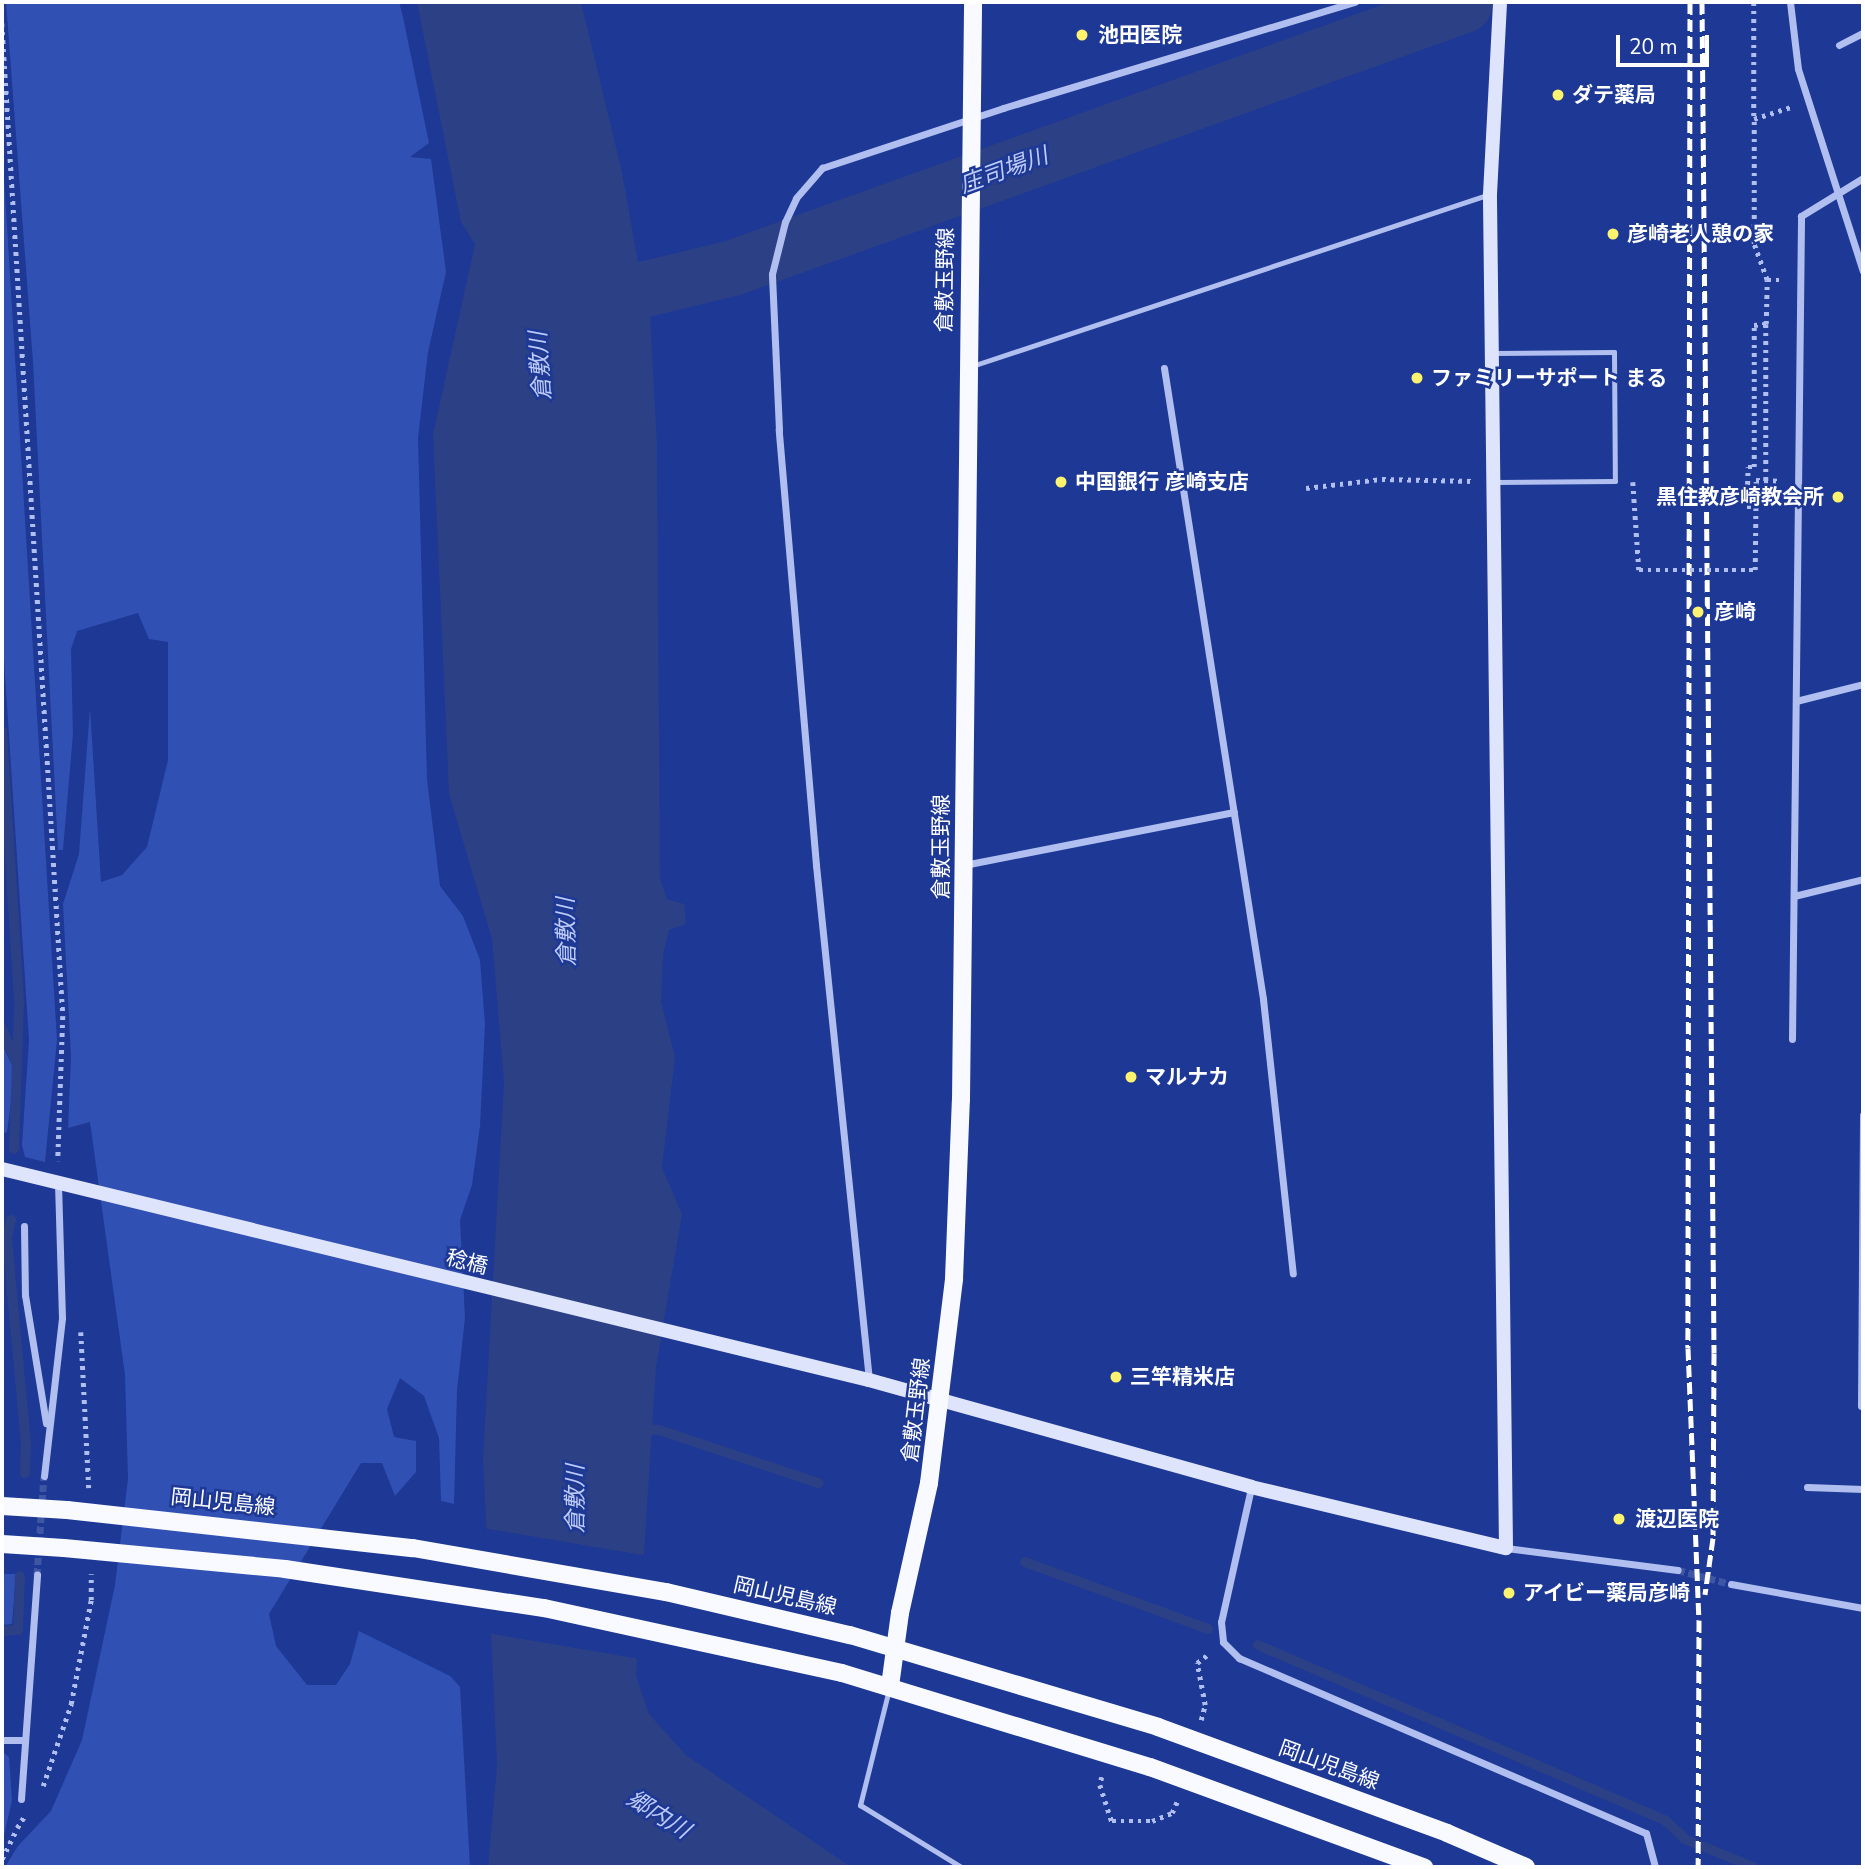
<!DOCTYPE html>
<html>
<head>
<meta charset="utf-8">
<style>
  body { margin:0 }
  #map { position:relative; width:1865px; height:1869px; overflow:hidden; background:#1d3895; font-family:"Nunito Sans","Noto Sans JP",sans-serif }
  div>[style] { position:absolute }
  .green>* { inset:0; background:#3150b3 }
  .water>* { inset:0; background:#2c4086 }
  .pier>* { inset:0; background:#1d3895 }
  .stream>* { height:10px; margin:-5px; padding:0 5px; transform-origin:5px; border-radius:5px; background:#2c4086 }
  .river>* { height:56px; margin:-28px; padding:0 28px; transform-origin:28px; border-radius:28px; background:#2c4086 }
  .street-tunnel>* { height:7px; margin-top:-3.5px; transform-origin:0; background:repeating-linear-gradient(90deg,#3f56a5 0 7px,transparent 0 10.5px) }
  .path>* { height:4.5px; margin-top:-2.25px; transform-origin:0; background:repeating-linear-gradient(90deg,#b0bfef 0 3.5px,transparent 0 8.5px) }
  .lane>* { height:5px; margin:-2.5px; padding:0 2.5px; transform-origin:2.5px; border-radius:2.5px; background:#b0bfef }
  .street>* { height:7px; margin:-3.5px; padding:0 3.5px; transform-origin:3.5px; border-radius:3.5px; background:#b0bfef }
  .secondary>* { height:14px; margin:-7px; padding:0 7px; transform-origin:7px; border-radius:7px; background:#dee4fb }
  .primary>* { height:18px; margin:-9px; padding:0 9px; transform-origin:9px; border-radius:9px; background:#f8faff }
  .rail>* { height:5px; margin-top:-2.5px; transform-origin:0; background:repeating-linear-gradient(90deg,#fff 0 12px,transparent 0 17px) }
  .path-bridge>* { height:4.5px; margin-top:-2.25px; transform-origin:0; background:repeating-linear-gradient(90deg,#b0bfef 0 3.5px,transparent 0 8.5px) }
  .primary-bridge>* { height:18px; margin:-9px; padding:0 9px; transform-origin:9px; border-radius:9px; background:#f8faff }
  .dots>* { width:19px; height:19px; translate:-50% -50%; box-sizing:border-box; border:4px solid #1d3895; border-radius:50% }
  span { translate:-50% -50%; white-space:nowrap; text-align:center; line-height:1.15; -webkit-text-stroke:5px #1d3895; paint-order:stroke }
  .poi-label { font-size:21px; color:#fff; font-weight:700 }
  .left { translate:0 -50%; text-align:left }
  .right { translate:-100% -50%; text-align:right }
  .street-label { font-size:21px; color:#fff }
  .water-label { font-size:23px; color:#bdcbf6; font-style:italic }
  .frame { position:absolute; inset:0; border:4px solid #fff; pointer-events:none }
  .scale { position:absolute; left:1616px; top:35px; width:93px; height:32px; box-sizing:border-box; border:4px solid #fff; border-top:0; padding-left:9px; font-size:21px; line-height:24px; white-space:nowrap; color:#fff; -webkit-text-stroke:5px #1d3895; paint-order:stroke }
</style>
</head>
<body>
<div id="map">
  <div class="green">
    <div style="clip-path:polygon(6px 2px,399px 2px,403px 17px,429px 143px,410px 157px,431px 159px,446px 272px,428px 352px,418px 438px,427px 779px,440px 886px,463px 916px,480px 960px,485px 1024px,480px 1126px,472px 1185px,460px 1220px,465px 1318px,457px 1391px,454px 1504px,441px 1501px,439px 1438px,424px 1396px,400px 1378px,387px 1409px,394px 1437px,416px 1441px,416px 1472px,395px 1496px,382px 1463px,361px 1463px,269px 1614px,276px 1646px,307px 1685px,336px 1685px,350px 1664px,359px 1631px,450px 1676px,460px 1687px,470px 1867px,5px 1867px,18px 1846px,51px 1811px,82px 1740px,115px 1585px,128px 1479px,125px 1375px,90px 1122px,68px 1128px,71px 1057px,63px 904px,79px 854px,90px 708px,101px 882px,122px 875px,147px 847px,168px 760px,168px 642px,149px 639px,138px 613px,77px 631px,71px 649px,73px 734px,63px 850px,58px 850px,33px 362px)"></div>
    <div style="clip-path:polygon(2px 145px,57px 1040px,45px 1162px,25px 1157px,22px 1145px,29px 1040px,3px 644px)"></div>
    <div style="clip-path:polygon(2px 1044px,15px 1072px,7px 1132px,2px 1134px)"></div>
    <div style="clip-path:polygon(2px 1574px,16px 1574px,12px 1624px,2px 1625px)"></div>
    <div style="clip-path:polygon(2px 1751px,9px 1757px,12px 1800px,2px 1845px)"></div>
  </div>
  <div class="water">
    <div style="clip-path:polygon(417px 2px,581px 2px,622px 172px,638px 262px,648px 276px,655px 298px,650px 313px,657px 445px,660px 878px,667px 899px,684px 904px,686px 924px,669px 930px,663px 955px,661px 1002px,675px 1057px,662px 1168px,682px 1214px,656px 1367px,636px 1676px,649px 1714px,686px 1755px,851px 1867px,488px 1867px,497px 1766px,483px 1457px,504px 1082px,492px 939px,449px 794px,433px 434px,475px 244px,461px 222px)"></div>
  </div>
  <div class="pier">
    <div style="clip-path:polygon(483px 1528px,648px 1556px,640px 1659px,488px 1633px)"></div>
  </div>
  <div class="stream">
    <div style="left:2px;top:731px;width:275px;rotate:86.4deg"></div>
    <div style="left:19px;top:1005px;width:144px;rotate:92deg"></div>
    <div style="left:2px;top:1029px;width:39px;rotate:67deg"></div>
    <div style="left:11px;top:1220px;width:19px;rotate:102deg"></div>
    <div style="left:7px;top:1239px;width:205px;rotate:84.7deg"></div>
    <div style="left:26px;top:1443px;width:30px;rotate:92deg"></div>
    <div style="left:642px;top:1429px;width:17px;rotate:3deg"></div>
    <div style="left:659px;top:1430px;width:168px;rotate:18.4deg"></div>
    <div style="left:1025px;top:1562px;width:195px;rotate:20.1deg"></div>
    <div style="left:2px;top:1631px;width:16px;rotate:-4deg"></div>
    <div style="left:18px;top:1630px;width:54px;rotate:-87.9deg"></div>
    <div style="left:1258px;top:1645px;width:444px;rotate:23.3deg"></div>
    <div style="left:1666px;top:1821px;width:26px;rotate:43deg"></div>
    <div style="left:1685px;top:1839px;width:74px;rotate:22.4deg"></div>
  </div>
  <div class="river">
    <div style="left:576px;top:306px;width:162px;rotate:-13.6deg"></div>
    <div style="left:733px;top:268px;width:777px;rotate:-19.79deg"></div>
  </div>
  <div class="street-tunnel">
    <div style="left:1678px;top:1570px;width:55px;rotate:14.8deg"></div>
    <div style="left:37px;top:1575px;width:99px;rotate:-86deg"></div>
  </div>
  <div class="path">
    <div style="left:1754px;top:2px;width:117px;rotate:90deg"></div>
    <div style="left:2px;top:23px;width:995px;rotate:86.48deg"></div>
    <div style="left:63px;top:1016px;width:145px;rotate:92deg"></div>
    <div style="left:1767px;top:280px;width:16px"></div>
    <div style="left:1766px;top:324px;width:44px;rotate:-88.7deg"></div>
    <div style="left:1767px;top:280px;width:38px;rotate:-110deg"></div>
    <div style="left:1754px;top:244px;width:125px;rotate:-90deg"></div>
    <div style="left:1754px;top:119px;width:40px;rotate:-18deg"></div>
    <div style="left:1633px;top:482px;width:88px;rotate:86.1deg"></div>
    <div style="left:1306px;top:488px;width:77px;rotate:-6.8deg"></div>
    <div style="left:1382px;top:479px;width:91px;rotate:1.3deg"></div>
    <div style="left:1732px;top:493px;width:15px"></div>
    <div style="left:1747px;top:493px;width:14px;rotate:90deg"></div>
    <div style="left:1747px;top:507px;width:9px"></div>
    <div style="left:1747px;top:493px;width:26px;rotate:-88deg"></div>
    <div style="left:1748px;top:467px;width:6px"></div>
    <div style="left:1754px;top:467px;width:142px;rotate:-90deg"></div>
    <div style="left:1754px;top:325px;width:12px;rotate:-5deg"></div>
    <div style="left:1766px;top:324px;width:157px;rotate:90deg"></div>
    <div style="left:1755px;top:570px;width:90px;rotate:-89.4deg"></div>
    <div style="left:1756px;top:480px;width:25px;rotate:2deg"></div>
    <div style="left:81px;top:1332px;width:156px;rotate:87.1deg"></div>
    <div style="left:1201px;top:1720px;width:16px;rotate:-75deg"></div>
    <div style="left:1205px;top:1705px;width:43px;rotate:-100.8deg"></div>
    <div style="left:1197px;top:1663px;width:16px;rotate:-38deg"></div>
    <div style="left:1102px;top:1777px;width:8px;rotate:104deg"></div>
    <div style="left:1100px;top:1785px;width:38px;rotate:72deg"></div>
    <div style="left:1112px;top:1821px;width:40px"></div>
    <div style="left:1152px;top:1821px;width:22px;rotate:-22deg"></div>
    <div style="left:1172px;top:1813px;width:12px;rotate:-66deg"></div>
    <div style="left:43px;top:1786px;width:87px;rotate:-71.1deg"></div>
    <div style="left:71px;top:1704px;width:106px;rotate:-79.1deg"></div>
    <div style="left:91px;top:1600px;width:26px;rotate:-90deg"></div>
    <div style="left:17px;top:1828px;width:13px;rotate:-58deg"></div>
    <div style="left:2px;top:1859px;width:34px;rotate:-64deg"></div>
  </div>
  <div class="lane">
    <div style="left:1494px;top:353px;width:120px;rotate:-0.5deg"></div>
    <div style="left:1614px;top:352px;width:129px;rotate:89.6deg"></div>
    <div style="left:1615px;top:481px;width:119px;rotate:179.5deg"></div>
    <div style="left:972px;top:366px;width:543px;rotate:-18.37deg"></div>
    <div style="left:889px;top:1689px;width:120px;rotate:104deg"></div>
    <div style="left:860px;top:1805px;width:119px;rotate:31.5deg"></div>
  </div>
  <div class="street">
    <div style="left:1790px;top:2px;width:67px;rotate:83.2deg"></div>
    <div style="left:1798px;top:69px;width:212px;rotate:72.2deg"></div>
    <div style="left:1839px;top:45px;width:27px;rotate:-27deg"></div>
    <div style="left:1164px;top:368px;width:639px;rotate:81.08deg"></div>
    <div style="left:1263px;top:999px;width:276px;rotate:83.8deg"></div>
    <div style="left:1796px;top:701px;width:69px;rotate:-14.2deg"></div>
    <div style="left:964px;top:865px;width:275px;rotate:-11.1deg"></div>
    <div style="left:1794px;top:896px;width:71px;rotate:-13.8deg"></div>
    <div style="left:1792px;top:1039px;width:823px;rotate:-89.37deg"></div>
    <div style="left:1801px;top:216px;width:73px;rotate:-31.5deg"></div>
    <div style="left:24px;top:1226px;width:69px;rotate:89.2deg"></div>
    <div style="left:25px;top:1295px;width:130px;rotate:80.7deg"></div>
    <div style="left:869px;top:1380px;width:518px;rotate:-95.88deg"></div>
    <div style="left:816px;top:865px;width:437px;rotate:-94.9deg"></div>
    <div style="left:779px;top:430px;width:156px;rotate:-92.6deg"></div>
    <div style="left:772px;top:274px;width:54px;rotate:-76deg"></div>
    <div style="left:785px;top:222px;width:26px;rotate:-65deg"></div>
    <div style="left:796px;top:198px;width:40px;rotate:-49deg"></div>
    <div style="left:822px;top:168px;width:191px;rotate:-18.3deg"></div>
    <div style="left:1003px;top:108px;width:368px;rotate:-16.8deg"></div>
    <div style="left:1861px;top:1406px;width:291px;rotate:-89.6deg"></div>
    <div style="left:44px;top:1476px;width:159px;rotate:-83.5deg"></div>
    <div style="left:62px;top:1318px;width:134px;rotate:-91.7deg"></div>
    <div style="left:1807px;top:1487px;width:56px;rotate:2deg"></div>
    <div style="left:1251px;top:1488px;width:137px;rotate:102.6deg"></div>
    <div style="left:1221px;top:1622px;width:20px;rotate:84deg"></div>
    <div style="left:1223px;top:1642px;width:23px;rotate:45deg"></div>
    <div style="left:1239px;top:1658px;width:443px;rotate:23.3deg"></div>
    <div style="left:1646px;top:1833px;width:35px;rotate:75deg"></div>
    <div style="left:1506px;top:1548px;width:173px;rotate:7.3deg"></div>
    <div style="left:1731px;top:1584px;width:134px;rotate:10.3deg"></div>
    <div style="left:2px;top:1740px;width:22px"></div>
    <div style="left:21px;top:1799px;width:225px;rotate:-85.9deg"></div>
  </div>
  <div class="secondary">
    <div style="left:2px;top:1169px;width:892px;rotate:13.68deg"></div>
    <div style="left:869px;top:1380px;width:397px;rotate:15.6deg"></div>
    <div style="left:1251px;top:1487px;width:262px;rotate:13.5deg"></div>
    <div style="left:1506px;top:1548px;width:1354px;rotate:-90.68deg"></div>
    <div style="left:1490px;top:194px;width:192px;rotate:-87deg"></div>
  </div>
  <div class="primary">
    <div style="left:2px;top:1506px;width:65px;rotate:3.5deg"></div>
    <div style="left:2px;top:1544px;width:62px;rotate:3.7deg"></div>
    <div style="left:850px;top:1635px;width:321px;rotate:16.6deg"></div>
    <div style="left:842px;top:1673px;width:322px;rotate:17deg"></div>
    <div style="left:890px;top:1686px;width:74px;rotate:-82.2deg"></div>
    <div style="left:900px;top:1613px;width:133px;rotate:-77.4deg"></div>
    <div style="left:929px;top:1483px;width:206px;rotate:-83deg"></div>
    <div style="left:954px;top:1279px;width:179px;rotate:-87.8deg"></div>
    <div style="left:961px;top:1100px;width:1098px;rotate:-89.37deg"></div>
  </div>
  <div class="rail">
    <div style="left:1690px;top:2px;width:1346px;rotate:90.09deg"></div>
    <div style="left:1688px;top:1348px;width:272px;rotate:87.7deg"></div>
    <div style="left:1699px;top:1620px;width:247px;rotate:90.2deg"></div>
    <div style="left:1702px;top:2px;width:1351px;rotate:89.49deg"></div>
    <div style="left:1714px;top:1353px;width:185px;rotate:90.3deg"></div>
    <div style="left:1713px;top:1538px;width:57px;rotate:98.1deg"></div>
  </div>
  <div class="path-bridge">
    <div style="left:1639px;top:570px;width:116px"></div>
  </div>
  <div class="primary-bridge">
    <div style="left:67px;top:1510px;width:348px;rotate:6.3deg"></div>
    <div style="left:413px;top:1548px;width:257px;rotate:9.9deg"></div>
    <div style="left:666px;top:1592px;width:189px;rotate:13.2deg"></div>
    <div style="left:64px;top:1548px;width:222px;rotate:5.4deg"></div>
    <div style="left:285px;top:1569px;width:262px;rotate:8.6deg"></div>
    <div style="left:544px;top:1608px;width:305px;rotate:12.3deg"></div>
    <div style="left:1158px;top:1727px;width:308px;rotate:20.1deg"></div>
    <div style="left:1447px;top:1833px;width:86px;rotate:23.3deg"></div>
    <div style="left:1150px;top:1767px;width:292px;rotate:20.1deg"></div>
  </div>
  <div class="dots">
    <div style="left:1082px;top:35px;background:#fef36f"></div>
    <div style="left:1558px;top:95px;background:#fef36f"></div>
    <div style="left:1613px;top:234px;background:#fef36f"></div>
    <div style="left:1417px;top:378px;background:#fef36f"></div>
    <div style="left:1061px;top:482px;background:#fef36f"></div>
    <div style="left:1838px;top:497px;background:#fef36f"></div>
    <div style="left:1698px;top:612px;background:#fef36f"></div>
    <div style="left:1131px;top:1077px;background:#fef36f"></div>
    <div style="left:1116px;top:1377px;background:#fef36f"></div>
    <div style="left:1619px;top:1519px;background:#fef36f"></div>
    <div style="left:1509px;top:1593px;background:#fef36f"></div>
  </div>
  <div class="poi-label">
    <span class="left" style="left:1098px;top:35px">池田医院</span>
    <span class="left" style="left:1572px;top:95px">ダテ薬局</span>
    <span class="left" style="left:1627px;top:234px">彦崎老人憩の家</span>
    <span class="left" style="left:1431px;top:378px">ファミリーサポート まる</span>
    <span class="left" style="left:1075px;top:482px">中国銀行 彦崎支店</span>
    <span class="right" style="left:1824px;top:497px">黒住教彦崎教会所</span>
    <span class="left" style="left:1714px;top:612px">彦崎</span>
    <span class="left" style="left:1145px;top:1077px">マルナカ</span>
    <span class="left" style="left:1130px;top:1377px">三竿精米店</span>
    <span class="left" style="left:1635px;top:1519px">渡辺医院</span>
    <span class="left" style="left:1523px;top:1593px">アイビー薬局彦崎</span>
  </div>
  <div class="street-label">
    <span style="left:945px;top:280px;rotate:-89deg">倉敷玉野線</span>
    <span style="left:941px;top:847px;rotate:-90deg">倉敷玉野線</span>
    <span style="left:467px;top:1262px;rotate:14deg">稔橋</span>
    <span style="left:916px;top:1410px;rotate:-83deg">倉敷玉野線</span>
    <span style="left:223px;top:1502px;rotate:6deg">岡山児島線</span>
    <span style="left:785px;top:1596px;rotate:13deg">岡山児島線</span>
    <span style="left:1329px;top:1765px;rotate:20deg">岡山児島線</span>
  </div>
  <div class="water-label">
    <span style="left:1004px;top:171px;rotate:-20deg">庄司場川</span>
    <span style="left:541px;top:366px;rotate:-94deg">倉敷川</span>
    <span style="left:567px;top:932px;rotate:-91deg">倉敷川</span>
    <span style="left:576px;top:1499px;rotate:-90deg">倉敷川</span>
    <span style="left:658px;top:1815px;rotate:32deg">郷内川</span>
  </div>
  <div class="frame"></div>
  <div class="scale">20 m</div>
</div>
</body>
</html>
